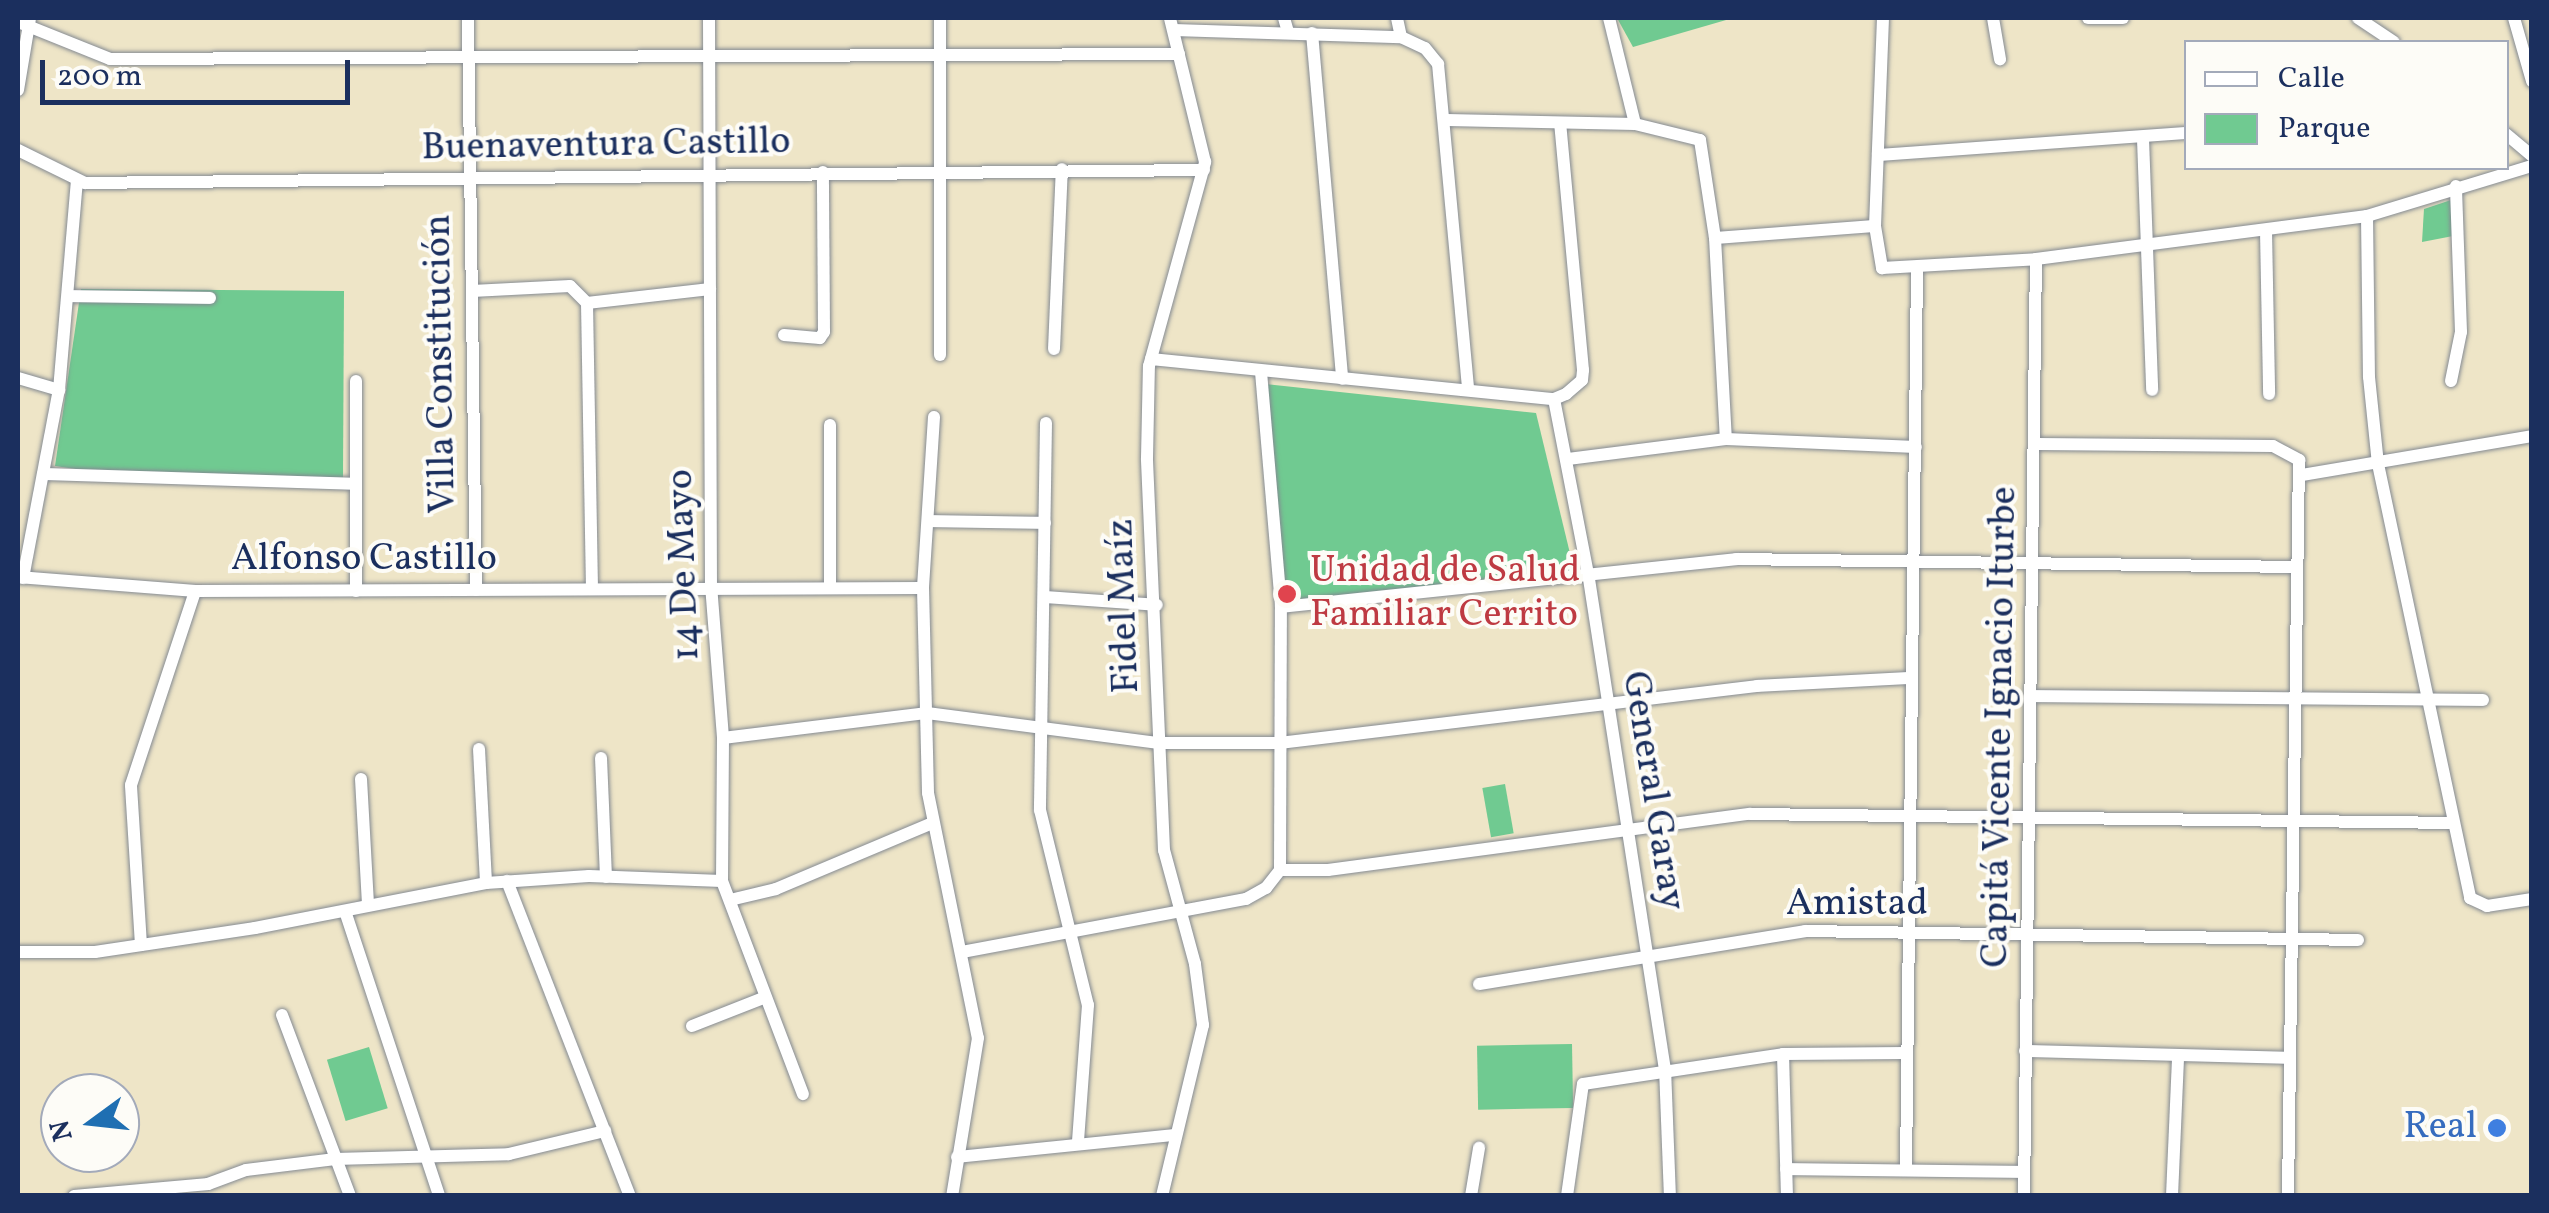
<!DOCTYPE html>
<html>
<head>
<meta charset="utf-8">
<style>
  body { margin:0 }
  #map { position:relative; width:2549px; height:1213px; overflow:hidden; background:#eee5c7; font-family:Vollkorn,serif }
  div>[style] { position:absolute }
  .green>* { inset:0; background:#70ca91; transform-origin:0 0 }
  .roads { filter:drop-shadow(0 0 2px #848a92) drop-shadow(0 0 2px #848a92) }
  .minor>* { height:12px; margin:-6px; padding:0 6px; transform-origin:6px; border-radius:6px; background:#fff }
  .dots>* { width:28px; height:28px; translate:-50% -50%; box-sizing:border-box; border:5px solid #fdfcf7; border-radius:50% }
  span { translate:-50% -50%; white-space:nowrap; text-align:center; line-height:1.15; -webkit-text-stroke:8px #fdfcf7; paint-order:stroke }
  .street-label { font-size:38px; color:#1b2f5e }
  .health-label { font-size:38px; color:#be3a42 }
  .left { translate:0 -50%; text-align:left }
  .shop-label { font-size:38px; color:#366cbe }
  .right { translate:-100% -50%; text-align:right }
  .frame { position:absolute; inset:0; border:20px solid #1b2f5e; pointer-events:none }
  .legend { position:absolute; left:2184px; top:40px; width:325px; height:130px; box-sizing:border-box; background:#fdfcf7; border:2px solid #a3aaba; margin:0; padding:12px 18px; list-style:none; font-size:30px; color:#1b2f5e }
  .legend li { display:flex; align-items:center; gap:20px; height:50px }
  .legend b { width:50px; border:2px solid #a3aaba }
  .north { position:absolute; left:40px; top:1073px; width:100px; height:100px; box-sizing:border-box; background:#fdfcf7; border:2px solid #a3aaba; border-radius:50%; rotate:255deg; font-size:28px; font-weight:700; line-height:40px; text-align:center; color:#1b2f5e }
  .north::after { content:''; display:block; margin:auto; width:35px; height:45px; background:#1f6fb2; clip-path:polygon(50% 0,100% 100%,50% 72%,0 100%) }
  .scale { position:absolute; left:40px; top:60px; width:310px; height:45px; box-sizing:border-box; border:5px solid #1b2f5e; border-top:0; padding-left:12px; font-size:30px; line-height:35px; white-space:nowrap; color:#1b2f5e; -webkit-text-stroke:8px #fdfcf7; paint-order:stroke }
</style>
</head>
<body>
<div id="map">
  <div class="green">
    <div style="clip-path:polygon(1617px 18px,1733px 18px,1633px 47px)"></div>
    <div style="clip-path:polygon(2454px 199px,2453px 236px,2422px 242px,2424px 209px)"></div>
    <div style="clip-path:polygon(81px 289px,344px 291px,343px 478px,103px 473px,55px 466px)"></div>
    <div style="clip-path:polygon(1265px 384px,1536px 413px,1575px 574px,1285px 603px)"></div>
    <div style="left:1505px;top:784px;width:50px;height:23px;rotate:80deg"></div>
    <div style="left:1572px;top:1044px;width:64px;height:95px;rotate:89deg"></div>
    <div style="left:369px;top:1047px;width:64px;height:44px;rotate:73deg"></div>
  </div>
  <div class="roads">
    <div class="minor">
      <div style="left:468px;top:18px;width:572px;rotate:89.2deg"></div>
      <div style="left:709px;top:18px;width:567px;rotate:89.8deg"></div>
      <div style="left:711px;top:585px;width:153px;rotate:85.5deg"></div>
      <div style="left:723px;top:738px;width:143px;rotate:90.4deg"></div>
      <div style="left:722px;top:881px;width:228px;rotate:69.2deg"></div>
      <div style="left:1284px;top:18px;width:15px;rotate:74deg"></div>
      <div style="left:1609px;top:18px;width:109px;rotate:76.2deg"></div>
      <div style="left:1883px;top:18px;width:208px;rotate:92.2deg"></div>
      <div style="left:1875px;top:226px;width:43px;rotate:80.5deg"></div>
      <div style="left:1882px;top:268px;width:154px;rotate:-3.3deg"></div>
      <div style="left:2036px;top:259px;width:334px;rotate:-7.4deg"></div>
      <div style="left:2367px;top:216px;width:172px;rotate:-16.9deg"></div>
      <div style="left:1993px;top:18px;width:42px;rotate:80.3deg"></div>
      <div style="left:2088px;top:18px;width:35px"></div>
      <div style="left:2358px;top:18px;width:43px;rotate:33.7deg"></div>
      <div style="left:2514px;top:18px;width:66px;rotate:74.1deg"></div>
      <div style="left:18px;top:22px;width:99px;rotate:21.9deg"></div>
      <div style="left:110px;top:59px;width:1069px;rotate:-0.27deg"></div>
      <div style="left:1174px;top:30px;width:227px;rotate:1.8deg"></div>
      <div style="left:1401px;top:37px;width:19px;rotate:-102deg"></div>
      <div style="left:1312px;top:33px;width:347px;rotate:85deg"></div>
      <div style="left:1401px;top:37px;width:26px;rotate:25deg"></div>
      <div style="left:1425px;top:48px;width:21px;rotate:51deg"></div>
      <div style="left:1438px;top:64px;width:327px;rotate:84.7deg"></div>
      <div style="left:18px;top:90px;width:73px;rotate:-80.5deg"></div>
      <div style="left:1447px;top:120px;width:188px;rotate:1.2deg"></div>
      <div style="left:1635px;top:124px;width:67px;rotate:13.8deg"></div>
      <div style="left:1700px;top:140px;width:99px;rotate:81.3deg"></div>
      <div style="left:1715px;top:238px;width:201px;rotate:86.9deg"></div>
      <div style="left:2506px;top:134px;width:34px;rotate:40deg"></div>
      <div style="left:2143px;top:139px;width:251px;rotate:87.9deg"></div>
      <div style="left:18px;top:150px;width:75px;rotate:26.2deg"></div>
      <div style="left:85px;top:183px;width:1119px;rotate:-0.67deg"></div>
      <div style="left:1878px;top:155px;width:309px;rotate:-4.1deg"></div>
      <div style="left:2367px;top:216px;width:161px;rotate:89.3deg"></div>
      <div style="left:2369px;top:377px;width:87px;rotate:84.1deg"></div>
      <div style="left:2378px;top:464px;width:444px;rotate:78deg"></div>
      <div style="left:2470px;top:898px;width:19px;rotate:25deg"></div>
      <div style="left:2487px;top:906px;width:46px;rotate:-8.8deg"></div>
      <div style="left:2266px;top:231px;width:163px;rotate:88.9deg"></div>
      <div style="left:1715px;top:238px;width:160px;rotate:-4.3deg"></div>
      <div style="left:472px;top:291px;width:98px;rotate:-2.9deg"></div>
      <div style="left:570px;top:286px;width:24px;rotate:45deg"></div>
      <div style="left:587px;top:303px;width:124px;rotate:-6.5deg"></div>
      <div style="left:68px;top:296px;width:142px;rotate:0.8deg"></div>
      <div style="left:587px;top:303px;width:286px;rotate:89deg"></div>
      <div style="left:784px;top:335px;width:36px;rotate:5deg"></div>
      <div style="left:820px;top:338px;width:7px;rotate:-56deg"></div>
      <div style="left:824px;top:332px;width:160px;rotate:-90.4deg"></div>
      <div style="left:1054px;top:349px;width:180px;rotate:-87.5deg"></div>
      <div style="left:940px;top:355px;width:337px;rotate:-90deg"></div>
      <div style="left:1151px;top:359px;width:405px;rotate:5.7deg"></div>
      <div style="left:1554px;top:399px;width:13px;rotate:-23deg"></div>
      <div style="left:1566px;top:394px;width:21px;rotate:-41deg"></div>
      <div style="left:1582px;top:380px;width:10px;rotate:-84deg"></div>
      <div style="left:1583px;top:370px;width:247px;rotate:-95.3deg"></div>
      <div style="left:1261px;top:372px;width:236px;rotate:85.1deg"></div>
      <div style="left:18px;top:378px;width:43px;rotate:16.3deg"></div>
      <div style="left:356px;top:381px;width:210px;rotate:90deg"></div>
      <div style="left:2451px;top:381px;width:50px;rotate:-78.5deg"></div>
      <div style="left:2461px;top:332px;width:146px;rotate:-92deg"></div>
      <div style="left:1554px;top:399px;width:183px;rotate:79deg"></div>
      <div style="left:1589px;top:579px;width:495px;rotate:81.2deg"></div>
      <div style="left:1665px;top:1068px;width:128px;rotate:87.8deg"></div>
      <div style="left:934px;top:417px;width:171px;rotate:93.7deg"></div>
      <div style="left:923px;top:588px;width:205px;rotate:88.6deg"></div>
      <div style="left:928px;top:793px;width:250px;rotate:78.5deg"></div>
      <div style="left:978px;top:1038px;width:160px;rotate:99.3deg"></div>
      <div style="left:1046px;top:423px;width:387px;rotate:90.9deg"></div>
      <div style="left:1040px;top:810px;width:201px;rotate:76.2deg"></div>
      <div style="left:1088px;top:1005px;width:136px;rotate:94.2deg"></div>
      <div style="left:830px;top:425px;width:163px;rotate:90deg"></div>
      <div style="left:2037px;top:444px;width:236px;rotate:0.5deg"></div>
      <div style="left:2273px;top:446px;width:30px;rotate:28deg"></div>
      <div style="left:2299px;top:460px;width:736px;rotate:90.86deg"></div>
      <div style="left:1568px;top:459px;width:159px;rotate:-7.2deg"></div>
      <div style="left:1726px;top:439px;width:190px;rotate:2.4deg"></div>
      <div style="left:43px;top:474px;width:312px;rotate:1.8deg"></div>
      <div style="left:2302px;top:475px;width:233px;rotate:-9.6deg"></div>
      <div style="left:931px;top:521px;width:114px;rotate:1deg"></div>
      <div style="left:18px;top:577px;width:178px;rotate:4.5deg"></div>
      <div style="left:195px;top:591px;width:728px;rotate:-0.24deg"></div>
      <div style="left:23px;top:578px;width:191px;rotate:-79.2deg"></div>
      <div style="left:59px;top:390px;width:210px;rotate:-85.1deg"></div>
      <div style="left:1044px;top:597px;width:113px;rotate:4deg"></div>
      <div style="left:2031px;top:696px;width:452px;rotate:0.5deg"></div>
      <div style="left:723px;top:738px;width:206px;rotate:-7deg"></div>
      <div style="left:927px;top:713px;width:234px;rotate:7.4deg"></div>
      <div style="left:1159px;top:743px;width:120px"></div>
      <div style="left:1279px;top:743px;width:481px;rotate:-6.8deg"></div>
      <div style="left:1757px;top:686px;width:155px;rotate:-3deg"></div>
      <div style="left:479px;top:749px;width:134px;rotate:87deg"></div>
      <div style="left:601px;top:758px;width:119px;rotate:87.6deg"></div>
      <div style="left:361px;top:779px;width:125px;rotate:86.8deg"></div>
      <div style="left:1280px;top:870px;width:48px"></div>
      <div style="left:1328px;top:870px;width:426px;rotate:-7.6deg"></div>
      <div style="left:1750px;top:814px;width:702px;rotate:0.73deg"></div>
      <div style="left:507px;top:881px;width:338px;rotate:68.7deg"></div>
      <div style="left:730px;top:900px;width:47px;rotate:-13.4deg"></div>
      <div style="left:776px;top:889px;width:169px;rotate:-22.9deg"></div>
      <div style="left:345px;top:911px;width:300px;rotate:71.7deg"></div>
      <div style="left:141px;top:945px;width:160px;rotate:-93.6deg"></div>
      <div style="left:131px;top:785px;width:204px;rotate:-71.7deg"></div>
      <div style="left:18px;top:952px;width:77px"></div>
      <div style="left:95px;top:952px;width:162px;rotate:-8.5deg"></div>
      <div style="left:255px;top:928px;width:235px;rotate:-11deg"></div>
      <div style="left:486px;top:883px;width:103px;rotate:-3.9deg"></div>
      <div style="left:589px;top:876px;width:133px;rotate:2.2deg"></div>
      <div style="left:962px;top:952px;width:289px;rotate:-10.6deg"></div>
      <div style="left:1246px;top:899px;width:23px;rotate:-29deg"></div>
      <div style="left:1266px;top:888px;width:23px;rotate:-52deg"></div>
      <div style="left:1280px;top:870px;width:263px;rotate:-89.8deg"></div>
      <div style="left:1281px;top:607px;width:458px;rotate:-6deg"></div>
      <div style="left:1736px;top:559px;width:560px;rotate:0.82deg"></div>
      <div style="left:1479px;top:984px;width:330px;rotate:-9.2deg"></div>
      <div style="left:1805px;top:931px;width:553px;rotate:0.93deg"></div>
      <div style="left:282px;top:1015px;width:193px;rotate:69.4deg"></div>
      <div style="left:692px;top:1026px;width:79px;rotate:-21.4deg"></div>
      <div style="left:2025px;top:1051px;width:264px;rotate:1.5deg"></div>
      <div style="left:1783px;top:1054px;width:142px;rotate:88.4deg"></div>
      <div style="left:957px;top:1157px;width:218px;rotate:-5.8deg"></div>
      <div style="left:1786px;top:1169px;width:237px;rotate:0.7deg"></div>
      <div style="left:1906px;top:1169px;width:901px;rotate:-89.3deg"></div>
      <div style="left:74px;top:1196px;width:135px;rotate:-5.1deg"></div>
      <div style="left:208px;top:1184px;width:40px;rotate:-20.2deg"></div>
      <div style="left:246px;top:1170px;width:90px;rotate:-7deg"></div>
      <div style="left:335px;top:1159px;width:174px;rotate:-1.6deg"></div>
      <div style="left:509px;top:1154px;width:99px;rotate:-13.5deg"></div>
      <div style="left:1162px;top:1196px;width:176px;rotate:-76.5deg"></div>
      <div style="left:1203px;top:1025px;width:62px;rotate:-97.5deg"></div>
      <div style="left:1195px;top:964px;width:118px;rotate:-105.2deg"></div>
      <div style="left:1164px;top:850px;width:392px;rotate:-92.5deg"></div>
      <div style="left:1147px;top:458px;width:92px;rotate:-88.8deg"></div>
      <div style="left:1149px;top:366px;width:212px;rotate:-74.6deg"></div>
      <div style="left:1205px;top:162px;width:148px;rotate:-103.7deg"></div>
      <div style="left:1471px;top:1196px;width:49px;rotate:-80.5deg"></div>
      <div style="left:1567px;top:1196px;width:113px;rotate:-81.9deg"></div>
      <div style="left:1583px;top:1084px;width:202px;rotate:-8.5deg"></div>
      <div style="left:1783px;top:1054px;width:123px;rotate:-0.5deg"></div>
      <div style="left:2024px;top:1196px;width:937px;rotate:-89.27deg"></div>
      <div style="left:2172px;top:1196px;width:140px;rotate:-87.5deg"></div>
    </div>
  </div>
  <div class="dots">
    <div style="left:1287px;top:594px;background:#e0444e"></div>
    <div style="left:2497px;top:1128px;background:#3f7fe0"></div>
  </div>
  <div class="street-label">
    <span style="left:606px;top:146px;rotate:-1deg">Buenaventura Castillo</span>
    <span style="left:442px;top:364px;rotate:-91deg">Villa Constitución</span>
    <span style="left:364px;top:560px">Alfonso Castillo</span>
    <span style="left:685px;top:565px;rotate:-92deg">14 De Mayo</span>
    <span style="left:1125px;top:606px;rotate:-92deg">Fidel Maíz</span>
    <span style="left:2001px;top:727px;rotate:-89deg">Capitá Vicente Ignacio Iturbe</span>
    <span style="left:1652px;top:791px;rotate:81deg">General Garay</span>
    <span style="left:1857px;top:905px">Amistad</span>
  </div>
  <div class="health-label">
    <span class="left" style="left:1310px;top:594px">Unidad de Salud<br>Familiar Cerrito</span>
  </div>
  <div class="shop-label">
    <span class="right" style="left:2477px;top:1128px">Real</span>
  </div>
  <div class="frame"></div>
  <ul class="legend">
  <li><b style="height:12px;background:#fff"></b>Calle</li>
  <li><b style="height:28px;background:#70ca91"></b>Parque</li>
  </ul>
  <div class="north">N</div>
  <div class="scale">200 m</div>
</div>
</body>
</html>
